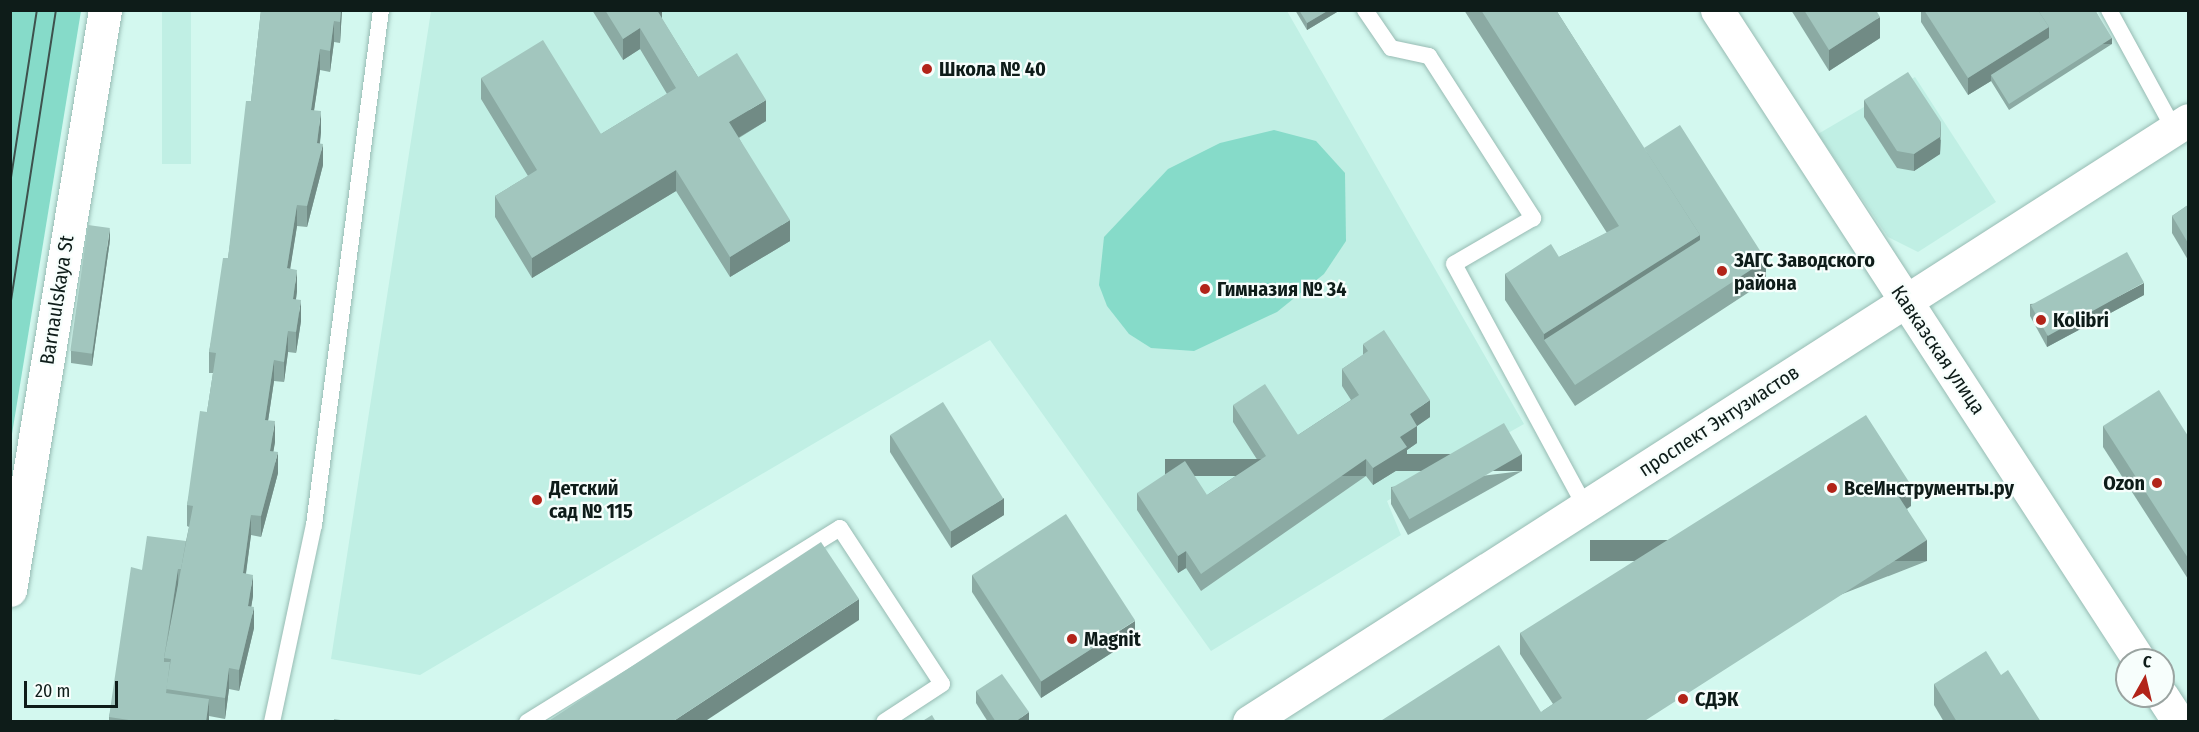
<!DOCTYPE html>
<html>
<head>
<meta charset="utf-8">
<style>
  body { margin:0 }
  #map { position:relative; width:2199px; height:732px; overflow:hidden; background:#d3f8ef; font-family:"Fira Sans Condensed",sans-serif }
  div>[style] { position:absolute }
  .built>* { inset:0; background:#c0efe4; transform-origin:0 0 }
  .green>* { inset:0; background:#86dbc9 }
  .roads { filter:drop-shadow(0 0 2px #97bbb3) drop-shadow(0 0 2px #97bbb3) }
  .lane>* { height:16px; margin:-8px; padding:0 8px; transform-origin:8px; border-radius:8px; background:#fff }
  .street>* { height:33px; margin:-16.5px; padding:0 16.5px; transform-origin:16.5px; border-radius:16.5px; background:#fff }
  .secondary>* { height:33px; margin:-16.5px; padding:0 16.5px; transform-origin:16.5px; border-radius:16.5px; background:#fff }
  .tram>* { height:1.5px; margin:-0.75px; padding:0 0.75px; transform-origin:0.75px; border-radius:0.75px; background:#3e514d }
  .wall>* { inset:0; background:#8baaa3 }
  .shaded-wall>* { inset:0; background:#718b85; transform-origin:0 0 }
  .building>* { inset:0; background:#a2c6be; transform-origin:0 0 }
  .dots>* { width:16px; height:16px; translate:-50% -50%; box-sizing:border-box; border:3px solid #f7fefc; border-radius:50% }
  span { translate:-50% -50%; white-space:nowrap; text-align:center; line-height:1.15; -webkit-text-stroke:4.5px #f7fefc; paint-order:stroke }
  .poi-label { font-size:20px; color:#0e1c19; font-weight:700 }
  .left { translate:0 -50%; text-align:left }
  .right { translate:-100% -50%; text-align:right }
  .street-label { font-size:20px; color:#0e1c19 }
  .frame { position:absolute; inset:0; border:12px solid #0e1c19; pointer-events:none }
  .north { position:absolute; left:2115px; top:648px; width:60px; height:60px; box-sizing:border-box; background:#f7fefc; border:2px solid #9aa4a1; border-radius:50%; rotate:8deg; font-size:16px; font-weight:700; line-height:24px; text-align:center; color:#0e1c19 }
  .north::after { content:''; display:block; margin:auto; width:21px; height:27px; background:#b22419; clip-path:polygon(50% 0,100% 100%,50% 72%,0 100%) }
  .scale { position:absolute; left:24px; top:681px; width:94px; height:27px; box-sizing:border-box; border:3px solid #0e1c19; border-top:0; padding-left:8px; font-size:18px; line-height:21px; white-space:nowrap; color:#0e1c19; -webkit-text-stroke:4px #f7fefc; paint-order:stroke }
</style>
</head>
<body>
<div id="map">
  <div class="built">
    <div style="left:162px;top:11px;width:29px;height:153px"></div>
    <div style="clip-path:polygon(431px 11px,1287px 11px,1524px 424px,1387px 501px,1401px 535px,1211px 651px,990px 340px,420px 675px,331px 659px)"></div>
    <div style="clip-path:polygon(1915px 77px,1996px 202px,1918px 252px,1888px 237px,1818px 134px)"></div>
  </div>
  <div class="green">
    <div style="clip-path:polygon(11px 10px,81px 11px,11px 440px,10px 11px)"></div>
    <div style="clip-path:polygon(1274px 130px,1316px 141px,1345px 173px,1346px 241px,1324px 274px,1277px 312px,1194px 351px,1151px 348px,1129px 334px,1107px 306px,1099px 285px,1104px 237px,1168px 169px,1220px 143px)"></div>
  </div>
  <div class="roads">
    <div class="lane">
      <div style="left:1365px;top:10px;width:46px;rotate:55.6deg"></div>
      <div style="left:1391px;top:48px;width:39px;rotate:12deg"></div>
      <div style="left:1429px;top:56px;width:193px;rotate:57.3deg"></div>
      <div style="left:1533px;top:218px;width:91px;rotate:149.8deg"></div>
      <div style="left:1454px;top:264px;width:275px;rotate:61.6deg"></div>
      <div style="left:2109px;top:10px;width:136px;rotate:61.4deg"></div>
      <div style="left:272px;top:722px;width:201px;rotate:-78deg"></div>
      <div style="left:314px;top:525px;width:519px;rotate:-82.59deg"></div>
      <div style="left:527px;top:722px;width:368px;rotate:-31.8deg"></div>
      <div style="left:840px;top:528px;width:186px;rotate:56.8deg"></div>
      <div style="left:942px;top:684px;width:69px;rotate:146.8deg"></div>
    </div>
    <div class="street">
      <div style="left:1717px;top:10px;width:775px;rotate:57.01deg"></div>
      <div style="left:2162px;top:696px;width:31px;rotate:57deg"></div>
    </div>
    <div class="secondary">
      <div style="left:10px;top:590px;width:588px;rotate:-80.7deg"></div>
      <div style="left:1249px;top:722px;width:1115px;rotate:-32.66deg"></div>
    </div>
  </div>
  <div class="tram">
    <div style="left:10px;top:184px;width:176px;rotate:-81.2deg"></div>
    <div style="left:10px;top:307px;width:301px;rotate:-81.2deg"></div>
  </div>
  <div class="wall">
    <div style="clip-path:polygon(261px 10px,342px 10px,340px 43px,334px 42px,330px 72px,320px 70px,314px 110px,321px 132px,320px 144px,323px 165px,307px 227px,297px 226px,290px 268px,297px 291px,296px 299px,301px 321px,296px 353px,288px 352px,284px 382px,274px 381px,268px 421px,275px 442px,273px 452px,278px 473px,261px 537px,251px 535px,246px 574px,253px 596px,251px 607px,254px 628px,239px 691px,229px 689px,225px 719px,209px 716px,209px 722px,109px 722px,109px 717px,142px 570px,186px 541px,189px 527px,187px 526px,187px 505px,207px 412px,213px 373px,209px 373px,209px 352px,228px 258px,251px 101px)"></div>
    <div style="clip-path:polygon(592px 10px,662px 10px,662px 19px,698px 77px,766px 121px,739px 138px,790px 241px,730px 277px,676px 191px,532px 278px,495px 217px,495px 196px,528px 176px,481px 99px,481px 78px,601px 134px,667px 94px,640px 49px,623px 60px)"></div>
    <div style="clip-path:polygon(1295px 10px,1337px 10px,1337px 12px,1307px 30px)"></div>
    <div style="clip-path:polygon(1464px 10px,1556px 10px,1644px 149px,1766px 281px,1575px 406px,1505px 300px,1505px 274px,1559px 257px,1607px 233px)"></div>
    <div style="clip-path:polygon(1791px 10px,1876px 10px,1880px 38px,1829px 71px)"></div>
    <div style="clip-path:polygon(1921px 10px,2095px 10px,2112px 44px,2009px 110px,1991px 81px,1968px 95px,1921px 22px)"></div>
    <div style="clip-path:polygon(1864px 100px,1941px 140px,1940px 154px,1914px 171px,1897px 168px,1864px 117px)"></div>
    <div style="clip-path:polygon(2188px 205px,2188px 260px,2172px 233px,2172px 216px)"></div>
    <div style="clip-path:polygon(110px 240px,92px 366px,71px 363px,71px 351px)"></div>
    <div style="clip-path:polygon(2144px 295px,2047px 347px,2030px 316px,2030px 304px)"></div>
    <div style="clip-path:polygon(1363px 344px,1430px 417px,1417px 426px,1417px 443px,1407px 450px,1407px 464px,1373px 485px,1366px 476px,1201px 591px,1186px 568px,1178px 573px,1137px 510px,1137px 493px,1207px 495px,1258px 461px,1233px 422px,1233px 405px,1298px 435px,1351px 400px,1342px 386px,1342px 369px,1363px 355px)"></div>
    <div style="clip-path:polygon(2103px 426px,2188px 436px,2188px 579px,2103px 447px)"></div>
    <div style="clip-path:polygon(890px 435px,1004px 515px,951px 548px,890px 452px)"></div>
    <div style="clip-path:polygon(1522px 471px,1408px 535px,1391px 504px,1391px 487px)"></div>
    <div style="clip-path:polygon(1911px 506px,1907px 509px,1927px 561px,1541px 712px,1553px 704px,1520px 654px,1520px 633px)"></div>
    <div style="clip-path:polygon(972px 575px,1135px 638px,1041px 698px,972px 592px)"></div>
    <div style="clip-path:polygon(2001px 675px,2041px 722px,1944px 722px,1934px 705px,1934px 684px)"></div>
    <div style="clip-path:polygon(976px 691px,1029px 722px,988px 722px,976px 703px)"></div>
  </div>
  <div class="shaded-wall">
    <div style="clip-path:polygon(341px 10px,342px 10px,340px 43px,340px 22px)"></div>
    <div style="clip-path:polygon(655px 10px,662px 10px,662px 25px)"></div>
    <div style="clip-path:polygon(1329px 10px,1337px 10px,1337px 12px,1307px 30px,1307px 23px)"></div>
    <div style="clip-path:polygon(1880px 17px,1880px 38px,1829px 71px,1829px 50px)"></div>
    <div style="clip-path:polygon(334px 21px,334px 42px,330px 72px,330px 51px)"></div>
    <div style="clip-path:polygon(2049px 27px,2049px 45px,1991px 75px,1991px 81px,1968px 95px,1968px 78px)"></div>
    <div style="clip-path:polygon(640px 28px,640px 49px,623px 60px,623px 39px)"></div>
    <div style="left:2112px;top:38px;width:6px;height:122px;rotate:90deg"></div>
    <div style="clip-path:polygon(320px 49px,320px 70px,311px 131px,311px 110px)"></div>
    <div style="clip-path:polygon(766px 100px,766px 121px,729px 143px,729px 122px)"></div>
    <div style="clip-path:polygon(321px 111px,321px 132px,317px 164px,317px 143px)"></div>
    <div style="clip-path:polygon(1941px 122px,1940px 154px,1914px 171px,1914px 154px)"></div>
    <div style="clip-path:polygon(323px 144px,323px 165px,307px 227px,307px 206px)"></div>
    <div style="clip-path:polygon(676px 170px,676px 191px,532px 278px,532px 258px)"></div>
    <div style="clip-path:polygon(297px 205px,297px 226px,287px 289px,287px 268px)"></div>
    <div style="clip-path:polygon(790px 220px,790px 241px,730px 277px,730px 257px)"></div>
    <div style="clip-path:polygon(110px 228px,110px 240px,92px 366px,92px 354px)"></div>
    <div style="clip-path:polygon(1700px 235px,1700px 261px,1544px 340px,1544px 334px)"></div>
    <div style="left:1766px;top:260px;width:21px;height:228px;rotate:90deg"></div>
    <div style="clip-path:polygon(297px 270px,297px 291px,293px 320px,293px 299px)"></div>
    <div style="clip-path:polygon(2144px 283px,2144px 295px,2047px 347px,2047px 334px)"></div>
    <div style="clip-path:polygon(301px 300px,301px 321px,296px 353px,296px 332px)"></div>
    <div style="clip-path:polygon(288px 331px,288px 352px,284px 382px,284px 362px)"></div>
    <div style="clip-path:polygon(274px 360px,274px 381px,265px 441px,265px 420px)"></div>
    <div style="clip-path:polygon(1430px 400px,1430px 417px,1417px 426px,1417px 443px,1407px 450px,1407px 464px,1373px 485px,1373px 468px,1400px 437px,1410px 414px)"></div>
    <div style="clip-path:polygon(275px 421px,275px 442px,270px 472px,270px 451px)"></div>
    <div style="clip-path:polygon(278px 452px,278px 473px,261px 537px,261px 516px)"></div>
    <div style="left:1522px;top:454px;width:17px;height:131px;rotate:90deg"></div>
    <div style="left:1366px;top:459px;width:17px;height:201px;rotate:90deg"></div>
    <div style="clip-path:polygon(1911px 485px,1911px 506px,1897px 514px,1897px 494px)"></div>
    <div style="clip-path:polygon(1004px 498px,1004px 515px,951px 548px,951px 531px)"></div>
    <div style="clip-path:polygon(251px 515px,251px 535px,243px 594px,243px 573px)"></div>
    <div style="left:1927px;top:540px;width:21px;height:337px;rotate:90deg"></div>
    <div style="clip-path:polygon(1186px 551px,1186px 568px,1178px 573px,1178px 556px)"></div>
    <div style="clip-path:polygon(178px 569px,178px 586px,165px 658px)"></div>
    <div style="clip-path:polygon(253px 575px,253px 596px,248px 627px,248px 606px)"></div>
    <div style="clip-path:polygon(859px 599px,859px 620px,704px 722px,672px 722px)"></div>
    <div style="clip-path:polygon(254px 607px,254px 628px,239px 691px,239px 670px)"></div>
    <div style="clip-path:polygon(1135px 621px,1135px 638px,1041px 698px,1041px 681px)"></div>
    <div style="clip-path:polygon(229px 668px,229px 689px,225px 719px,225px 698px)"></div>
    <div style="clip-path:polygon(209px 699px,209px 722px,206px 722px)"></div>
    <div style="clip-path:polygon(1029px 712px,1029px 722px,1015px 722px)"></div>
  </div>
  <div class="building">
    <div style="clip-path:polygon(261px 10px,341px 10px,340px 22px,334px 21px,330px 51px,320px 49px,311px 110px,321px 111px,317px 143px,323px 144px,307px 206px,297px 205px,287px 268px,297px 270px,293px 299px,301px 300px,296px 332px,288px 331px,284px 362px,274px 360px,265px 420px,275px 421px,270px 451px,278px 452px,261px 516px,251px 515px,243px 573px,253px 575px,248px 606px,254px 607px,239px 670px,229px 668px,225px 698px,166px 689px,171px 659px,164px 658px,193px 506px,187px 505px,200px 411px,207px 412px,216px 353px,209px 352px,223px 258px,228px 258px,246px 101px,251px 101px)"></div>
    <div style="clip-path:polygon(605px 10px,657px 10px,698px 77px,737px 53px,766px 100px,729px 122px,790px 220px,730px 257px,676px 170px,532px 258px,495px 196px,537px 170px,481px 78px,543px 40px,601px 134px,676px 88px,640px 28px,623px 39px)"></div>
    <div style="clip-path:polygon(1299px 10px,1329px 10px,1307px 23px)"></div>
    <div style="clip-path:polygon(1481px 10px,1556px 10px,1700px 235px,1544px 334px,1505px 274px,1551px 244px,1559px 257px,1619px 226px)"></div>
    <div style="clip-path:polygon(1804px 10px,1876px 10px,1880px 17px,1829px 50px)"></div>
    <div style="clip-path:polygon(1924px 10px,2038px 10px,2049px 27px,1968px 78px)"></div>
    <div style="clip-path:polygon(2038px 10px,2095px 10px,2112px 38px,2009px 104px,1991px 75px,2049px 38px,2049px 27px)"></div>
    <div style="clip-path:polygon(1908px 72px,1941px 122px,1940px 137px,1914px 154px,1897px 151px,1864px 100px)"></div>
    <div style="clip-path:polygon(1680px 125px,1766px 260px,1575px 385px,1544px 340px,1700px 240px,1700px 235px,1644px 148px)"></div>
    <div style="clip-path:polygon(2188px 205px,2188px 243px,2172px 216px)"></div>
    <div style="left:88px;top:225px;width:22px;height:127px;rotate:8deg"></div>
    <div style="left:2127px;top:252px;width:35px;height:110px;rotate:61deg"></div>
    <div style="clip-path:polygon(1384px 330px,1430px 400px,1410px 414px,1417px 426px,1400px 437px,1407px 447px,1373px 468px,1366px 459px,1201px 574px,1186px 551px,1178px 556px,1137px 493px,1185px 461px,1207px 495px,1266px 456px,1233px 405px,1265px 384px,1298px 435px,1359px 395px,1342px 369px,1368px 351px,1363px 344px)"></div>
    <div style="clip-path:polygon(2159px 390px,2188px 436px,2188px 558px,2103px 426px)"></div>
    <div style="left:943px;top:402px;width:114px;height:62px;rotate:58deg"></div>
    <div style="clip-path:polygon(1866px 415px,1911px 485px,1897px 494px,1927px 540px,1643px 722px,1379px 722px,1499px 645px,1541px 712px,1562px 698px,1520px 633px)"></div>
    <div style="left:1504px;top:423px;width:36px;height:130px;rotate:60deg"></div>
    <div style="left:1066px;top:514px;width:127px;height:112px;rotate:57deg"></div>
    <div style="clip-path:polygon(147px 536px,186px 541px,181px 569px,178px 569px,164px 658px,164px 662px,170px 662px,166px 693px,209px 699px,206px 722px,142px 722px,109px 717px,131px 567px,142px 570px)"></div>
    <div style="clip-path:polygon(821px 542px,859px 599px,672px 722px,547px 722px)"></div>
    <div style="clip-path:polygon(1986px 651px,2001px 675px,2008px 670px,2041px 722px,1957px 722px,1934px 684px)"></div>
    <div style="clip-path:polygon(1002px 674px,1029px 712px,1015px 722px,996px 722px,976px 691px)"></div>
    <div style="clip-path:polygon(932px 715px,936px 722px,921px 722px)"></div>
    <div style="clip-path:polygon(334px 719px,354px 722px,334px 722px)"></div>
  </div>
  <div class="dots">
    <div style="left:927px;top:69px;background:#b22419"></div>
    <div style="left:1722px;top:271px;background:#b22419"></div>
    <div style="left:1205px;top:289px;background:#b22419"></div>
    <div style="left:2041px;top:320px;background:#b22419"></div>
    <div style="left:2157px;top:483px;background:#b22419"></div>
    <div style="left:1832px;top:488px;background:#b22419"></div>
    <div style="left:537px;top:500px;background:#b22419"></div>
    <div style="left:1072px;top:639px;background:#b22419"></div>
    <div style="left:1683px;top:699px;background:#b22419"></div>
  </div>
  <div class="poi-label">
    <span class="left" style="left:939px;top:69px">Школа № 40</span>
    <span class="left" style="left:1734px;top:272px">ЗАГС Заводского<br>района</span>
    <span class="left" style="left:1217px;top:289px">Гимназия № 34</span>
    <span class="left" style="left:2053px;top:320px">Kolibri</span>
    <span class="right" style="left:2145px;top:483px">Ozon</span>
    <span class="left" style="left:549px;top:500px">Детский<br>сад № 115</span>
    <span class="left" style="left:1844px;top:488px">ВсеИнструменты.ру</span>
    <span class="left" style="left:1084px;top:639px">Magnit</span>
    <span class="left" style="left:1695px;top:699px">СДЭК</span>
  </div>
  <div class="street-label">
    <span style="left:57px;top:300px;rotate:-81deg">Barnaulskaya St</span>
    <span style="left:1938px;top:350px;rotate:56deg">Кавказская улица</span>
    <span style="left:1719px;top:421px;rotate:-33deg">проспект Энтузиастов</span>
  </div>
  <div class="frame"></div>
  <div class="north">С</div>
  <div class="scale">20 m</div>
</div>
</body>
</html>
